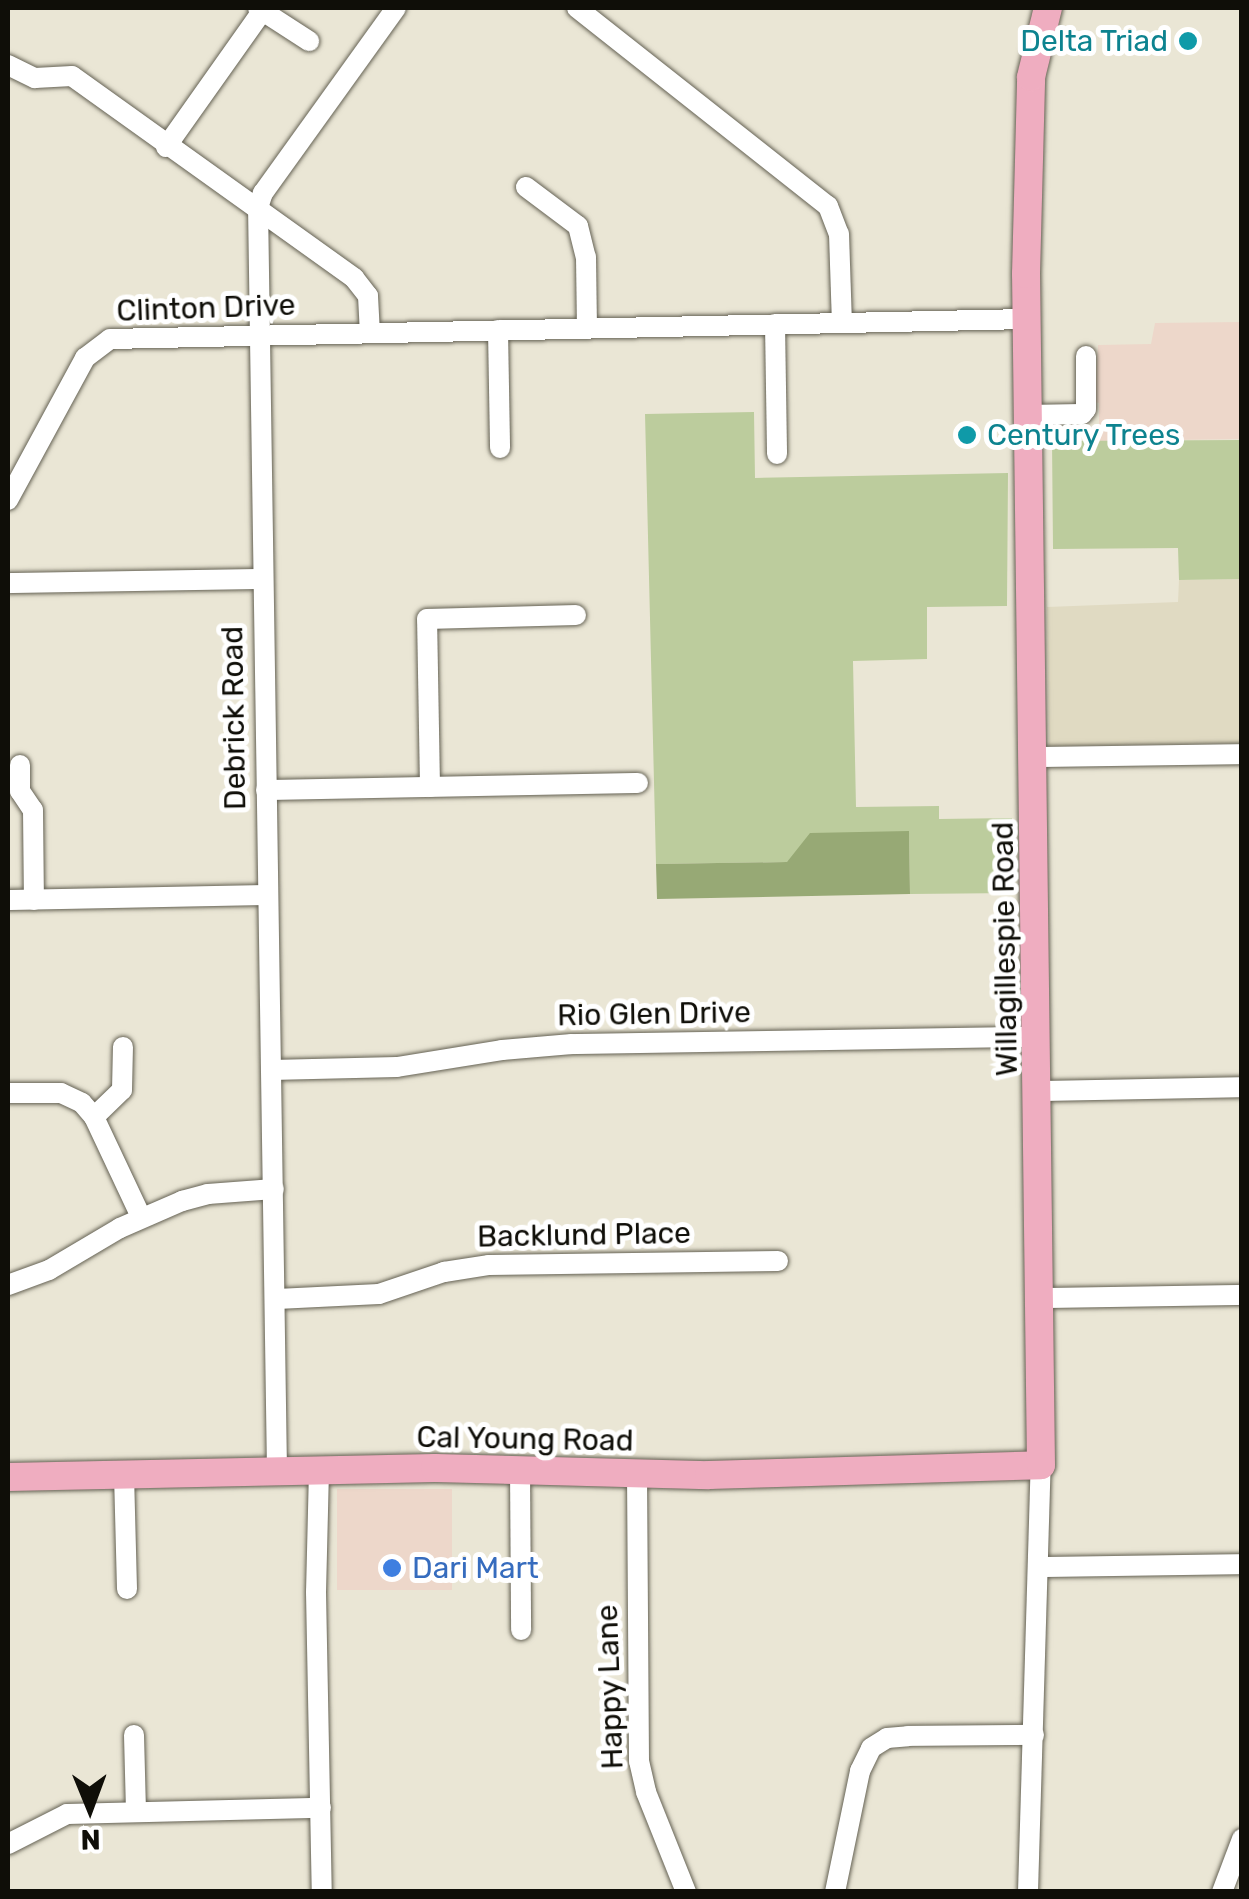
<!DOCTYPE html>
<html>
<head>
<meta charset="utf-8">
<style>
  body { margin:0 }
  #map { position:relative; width:1249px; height:1899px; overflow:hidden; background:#eae6d5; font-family:Rubik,sans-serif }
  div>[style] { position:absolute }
  .commercial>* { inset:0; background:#edd7ca; transform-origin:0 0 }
  .built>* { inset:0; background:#e0dac2 }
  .green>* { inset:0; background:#bccc9d }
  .forest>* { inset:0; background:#97a975 }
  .roads { filter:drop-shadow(0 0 2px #646153) drop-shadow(0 0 2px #646153) }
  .minor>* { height:20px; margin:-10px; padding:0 10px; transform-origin:10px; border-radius:10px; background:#fff }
  .major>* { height:28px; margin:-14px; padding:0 14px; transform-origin:14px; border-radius:14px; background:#efadc0 }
  .dots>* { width:28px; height:28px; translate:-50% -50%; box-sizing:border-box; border:5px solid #fff; border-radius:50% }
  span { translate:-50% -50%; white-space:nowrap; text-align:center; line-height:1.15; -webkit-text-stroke:10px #fff; paint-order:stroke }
  .culture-label { font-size:30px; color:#0d838f }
  .right { translate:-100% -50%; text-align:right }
  .left { translate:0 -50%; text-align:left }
  .street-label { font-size:30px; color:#0f0e08 }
  .shop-label { font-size:30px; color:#366cbe }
  .frame { position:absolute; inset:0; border:10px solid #0f0e08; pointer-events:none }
  .north { position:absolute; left:40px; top:1759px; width:100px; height:100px; -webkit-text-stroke:8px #fff; paint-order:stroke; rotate:179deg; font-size:28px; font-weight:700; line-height:40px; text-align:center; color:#0f0e08 }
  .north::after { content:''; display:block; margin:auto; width:35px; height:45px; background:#0f0e08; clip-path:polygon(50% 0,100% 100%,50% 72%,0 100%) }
</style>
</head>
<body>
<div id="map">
  <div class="commercial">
    <div style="clip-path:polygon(1241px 322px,1241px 439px,1099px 441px,1099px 403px,1095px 402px,1098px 345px,1151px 344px,1155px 323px)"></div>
    <div style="left:452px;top:1489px;width:101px;height:115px;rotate:90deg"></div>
  </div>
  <div class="built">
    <div style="clip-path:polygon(1241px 579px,1241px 743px,1049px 746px,1047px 607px,1178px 602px,1179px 580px)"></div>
  </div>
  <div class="green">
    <div style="clip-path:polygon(754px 412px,755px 478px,1008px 473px,1007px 606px,927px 607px,927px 659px,853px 661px,856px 807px,939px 806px,939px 819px,1012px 818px,1014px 893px,910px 894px,909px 832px,787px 862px,656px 864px,645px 414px)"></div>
    <div style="clip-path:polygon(1241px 440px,1241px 579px,1179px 580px,1178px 548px,1053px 549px,1052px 441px)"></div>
  </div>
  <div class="forest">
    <div style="clip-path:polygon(909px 831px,910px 894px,657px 899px,656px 864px,787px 862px,810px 833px)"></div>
  </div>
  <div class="roads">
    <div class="minor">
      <div style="left:258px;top:8px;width:61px;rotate:32.9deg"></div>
      <div style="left:577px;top:8px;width:320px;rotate:38.3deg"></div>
      <div style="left:828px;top:206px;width:30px;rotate:69deg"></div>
      <div style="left:839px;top:234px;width:89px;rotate:88.1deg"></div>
      <div style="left:8px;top:65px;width:30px;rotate:26deg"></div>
      <div style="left:35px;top:78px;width:37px;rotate:-3deg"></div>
      <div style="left:72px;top:76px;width:347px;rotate:35.6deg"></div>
      <div style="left:354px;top:278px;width:23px;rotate:52deg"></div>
      <div style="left:368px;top:296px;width:37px;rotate:87deg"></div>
      <div style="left:166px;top:147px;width:168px;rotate:-54.7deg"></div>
      <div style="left:526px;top:187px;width:65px;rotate:36.9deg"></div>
      <div style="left:578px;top:226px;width:32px;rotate:76deg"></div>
      <div style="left:586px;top:257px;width:71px;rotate:89.2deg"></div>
      <div style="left:775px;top:324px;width:130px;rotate:89.1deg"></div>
      <div style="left:498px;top:330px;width:118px;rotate:89deg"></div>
      <div style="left:1027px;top:415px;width:55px;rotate:-1deg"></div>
      <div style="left:1082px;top:414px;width:6px;rotate:-51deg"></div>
      <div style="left:1086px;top:409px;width:53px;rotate:-90deg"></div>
      <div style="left:8px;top:500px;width:162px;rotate:-61.5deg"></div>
      <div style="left:85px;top:358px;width:31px;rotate:-37deg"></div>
      <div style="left:110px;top:339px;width:916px;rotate:-1.25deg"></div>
      <div style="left:8px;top:583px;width:254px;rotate:-0.9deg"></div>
      <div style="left:1034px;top:757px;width:208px;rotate:-0.8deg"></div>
      <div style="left:20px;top:765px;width:26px;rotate:90deg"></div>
      <div style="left:20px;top:791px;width:23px;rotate:56deg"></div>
      <div style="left:33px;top:810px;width:90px;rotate:89.4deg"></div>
      <div style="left:430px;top:787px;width:168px;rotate:-91deg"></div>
      <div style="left:427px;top:619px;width:149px;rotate:-1.5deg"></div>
      <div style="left:266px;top:790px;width:372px;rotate:-1.1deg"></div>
      <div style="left:8px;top:900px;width:260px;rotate:-1.1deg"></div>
      <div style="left:271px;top:1070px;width:126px;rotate:-1.4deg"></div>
      <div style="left:397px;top:1067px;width:106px;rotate:-9.2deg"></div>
      <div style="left:502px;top:1050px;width:70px;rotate:-4.9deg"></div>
      <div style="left:572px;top:1044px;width:467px;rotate:-0.9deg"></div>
      <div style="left:1040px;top:1091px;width:202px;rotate:-1.1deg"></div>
      <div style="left:8px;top:1093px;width:53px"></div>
      <div style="left:61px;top:1093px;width:23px;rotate:25deg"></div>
      <div style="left:82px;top:1103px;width:18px;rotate:49deg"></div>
      <div style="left:94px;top:1117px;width:110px;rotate:64.8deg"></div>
      <div style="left:94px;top:1117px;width:39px;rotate:-44deg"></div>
      <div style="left:122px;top:1090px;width:43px;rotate:-88.7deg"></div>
      <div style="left:8px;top:1285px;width:44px;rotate:-20.1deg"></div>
      <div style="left:49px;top:1270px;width:82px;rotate:-30.6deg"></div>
      <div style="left:120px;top:1228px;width:68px;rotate:-23.5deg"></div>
      <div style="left:182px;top:1201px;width:27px;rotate:-15deg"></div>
      <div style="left:208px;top:1194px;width:66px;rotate:-4.3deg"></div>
      <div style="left:1042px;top:1298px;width:200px;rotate:-0.9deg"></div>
      <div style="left:277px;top:1299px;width:102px;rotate:-2.8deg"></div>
      <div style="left:379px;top:1294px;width:69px;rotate:-18.7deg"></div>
      <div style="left:444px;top:1272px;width:46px;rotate:-8.8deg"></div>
      <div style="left:489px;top:1265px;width:289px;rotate:-0.8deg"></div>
      <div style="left:319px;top:1470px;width:122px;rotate:91.4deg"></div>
      <div style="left:316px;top:1592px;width:300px;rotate:88.9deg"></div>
      <div style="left:520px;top:1470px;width:160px;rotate:89.6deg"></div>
      <div style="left:277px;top:1471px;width:1263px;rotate:-90.86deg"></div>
      <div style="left:258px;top:208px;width:16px;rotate:-72deg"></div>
      <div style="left:263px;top:193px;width:228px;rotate:-54.3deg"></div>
      <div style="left:637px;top:1473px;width:288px;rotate:89.6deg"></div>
      <div style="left:639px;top:1761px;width:32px;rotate:77deg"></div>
      <div style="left:646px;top:1792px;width:108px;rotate:68.2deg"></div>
      <div style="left:124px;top:1474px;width:115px;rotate:88.5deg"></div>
      <div style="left:1038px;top:1567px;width:204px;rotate:-0.8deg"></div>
      <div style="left:134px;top:1735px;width:76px;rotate:88.5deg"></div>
      <div style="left:8px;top:1844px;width:66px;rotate:-27deg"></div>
      <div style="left:67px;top:1814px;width:254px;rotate:-1.4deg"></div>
      <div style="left:835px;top:1892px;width:124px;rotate:-78.3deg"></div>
      <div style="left:860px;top:1771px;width:25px;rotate:-64deg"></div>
      <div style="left:871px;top:1748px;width:19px;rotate:-32deg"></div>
      <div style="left:887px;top:1738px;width:21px;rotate:-5deg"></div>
      <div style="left:908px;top:1736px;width:126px;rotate:-0.5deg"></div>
      <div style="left:1028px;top:1892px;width:427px;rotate:-88.3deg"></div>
      <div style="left:1222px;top:1892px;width:57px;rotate:-69.3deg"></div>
    </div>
    <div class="major">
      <div style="left:8px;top:1477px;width:427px;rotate:-1.2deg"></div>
      <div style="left:435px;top:1468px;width:274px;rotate:1.5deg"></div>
      <div style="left:709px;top:1475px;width:332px;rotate:-1.7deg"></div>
      <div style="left:1041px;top:1465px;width:1191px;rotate:-90.72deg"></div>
      <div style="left:1026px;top:274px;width:197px;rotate:-88.5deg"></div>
      <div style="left:1031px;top:77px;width:71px;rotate:-76.2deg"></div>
    </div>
  </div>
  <div class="dots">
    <div style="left:1188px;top:41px;background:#0f9aa8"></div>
    <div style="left:967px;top:435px;background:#0f9aa8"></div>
    <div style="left:392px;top:1568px;background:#3f7fe0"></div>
  </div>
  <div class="culture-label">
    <span class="right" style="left:1168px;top:41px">Delta Triad</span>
    <span class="left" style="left:987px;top:435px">Century Trees</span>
  </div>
  <div class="street-label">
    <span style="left:206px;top:308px;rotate:-2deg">Clinton Drive</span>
    <span style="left:234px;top:718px;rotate:-91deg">Debrick Road</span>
    <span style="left:1005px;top:949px;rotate:-91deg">Willagillespie Road</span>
    <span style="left:654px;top:1014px;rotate:-1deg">Rio Glen Drive</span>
    <span style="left:584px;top:1235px;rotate:-1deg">Backlund Place</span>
    <span style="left:525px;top:1439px;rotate:1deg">Cal Young Road</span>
    <span style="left:610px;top:1687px;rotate:-92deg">Happy Lane</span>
  </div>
  <div class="shop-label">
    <span class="left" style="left:412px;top:1568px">Dari Mart</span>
  </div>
  <div class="frame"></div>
  <div class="north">N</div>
</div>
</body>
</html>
